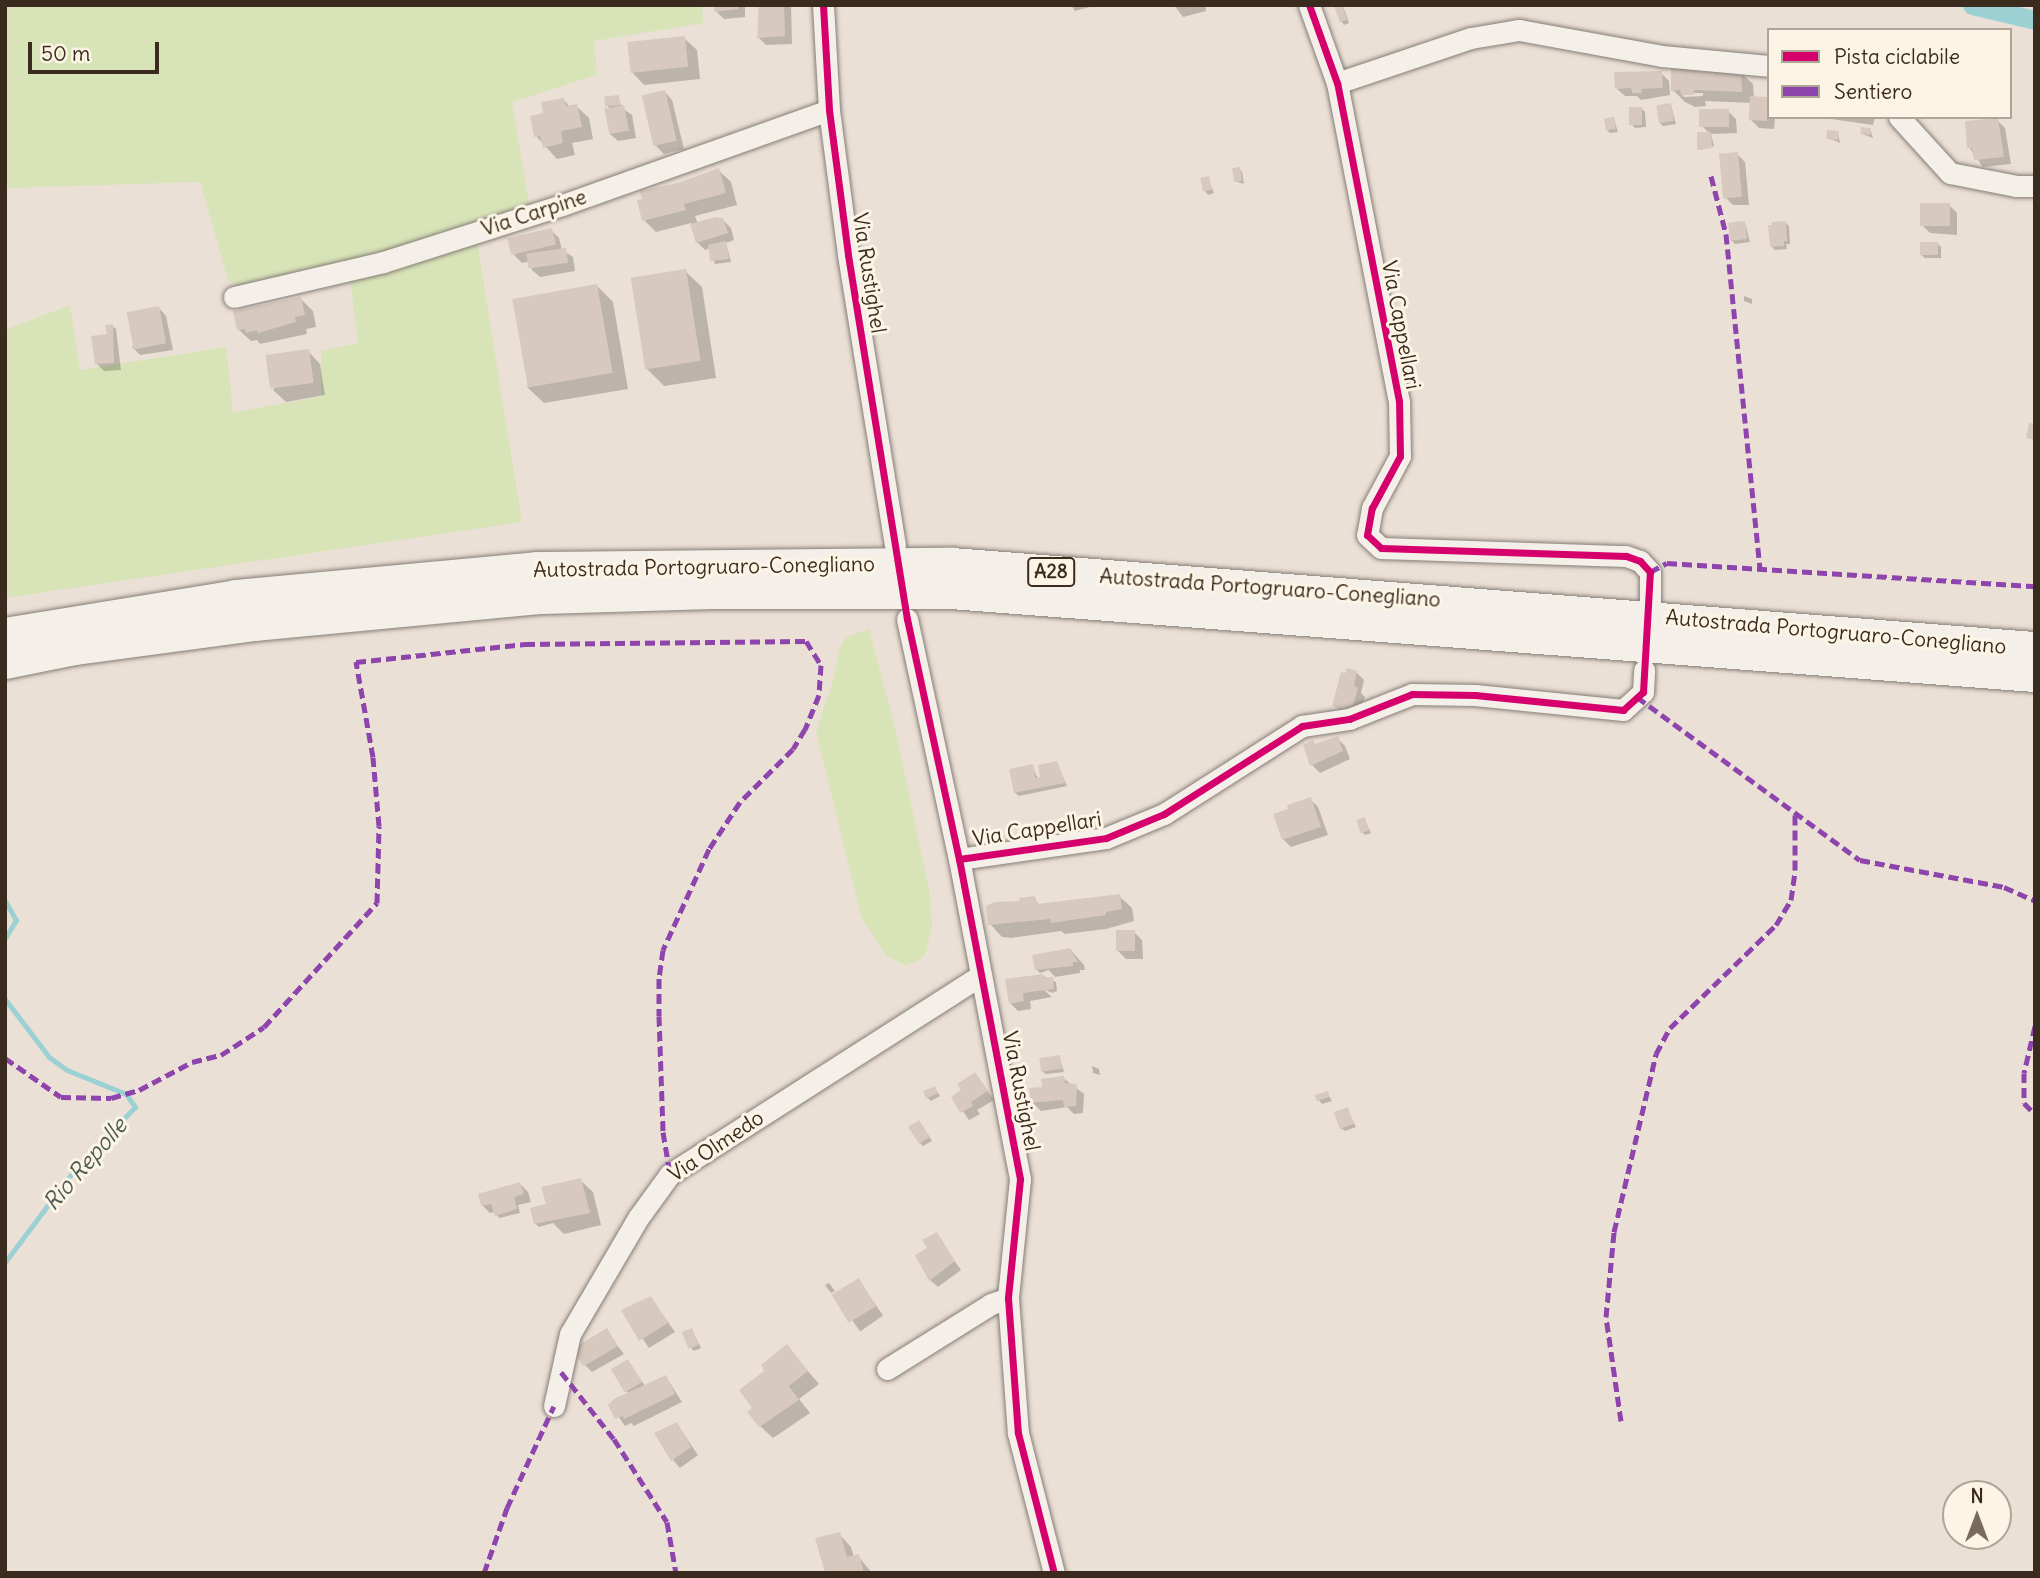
<!DOCTYPE html>
<html>
<head>
<meta charset="utf-8">
<style>
  body { margin:0 }
  #map { position:relative; width:2040px; height:1578px; overflow:hidden; background:#ebe0d6; font-family:Delius,sans-serif }
  div>[style] { position:absolute }
  .green>* { inset:0; background:#d8e4b8 }
  .shadow>* { inset:0; background:#0003; transform-origin:0 0 }
  .stream>* { height:5px; margin:-2.5px; padding:0 2.5px; transform-origin:2.5px; border-radius:2.5px; background:#9cd1d3 }
  .canal>* { height:19px; margin:-9.5px; padding:0 9.5px; transform-origin:9.5px; border-radius:9.5px; background:#9cd1d3 }
  .building>* { inset:0; background:#d8c9bf; transform-origin:0 0 }
  .roads { filter:drop-shadow(0 0 2px #857d76) drop-shadow(0 0 2px #857d76) }
  .minor>* { height:21px; margin:-10.5px; padding:0 10.5px; transform-origin:10.5px; border-radius:10.5px; background:#f4efe9 }
  .highway>* { height:32px; margin:-16px; padding:0 16px; transform-origin:16px; border-radius:16px; background:#f4efe9 }
  .quiet>* { height:5px; margin-top:-2.5px; transform-origin:0; background:repeating-linear-gradient(90deg,#8e44ad 0 10px,transparent 0 15px) }
  .cycleway>* { height:7px; margin:-3.5px; padding:0 3.5px; transform-origin:3.5px; border-radius:3.5px; background:#d6006c }
  span { translate:-50% -50%; white-space:nowrap; text-align:center; line-height:1.15; -webkit-text-stroke:6px #fcf5e5; paint-order:stroke }
  .shield-label span { padding:2px 5px; background:#fcf5e5; border:2px solid; border-radius:5px; -webkit-text-stroke-width:0 }
  .shield-label { font-size:19px; color:#3b2a1e; font-weight:700 }
  .street-label { font-size:21px; color:#3b2a1e }
  .water-label { font-size:23px; color:#4e5a54; font-style:italic }
  .frame { position:absolute; inset:0; border:7px solid #3b2a1e; pointer-events:none }
  .legend { position:absolute; left:1767px; top:28px; width:245px; height:91px; box-sizing:border-box; background:#fcf5e5; border:2px solid #afa495; margin:0; padding:9px 12px; list-style:none; font-size:21px; color:#3b2a1e }
  .legend li { display:flex; align-items:center; gap:14px; height:35px }
  .legend b { width:35px; border:2px solid #afa495 }
  .north { position:absolute; left:1942px; top:1480px; width:70px; height:70px; box-sizing:border-box; background:#fcf5e5; border:2px solid #afa495; border-radius:50%; rotate:0deg; font-size:19px; font-weight:700; line-height:28px; text-align:center; color:#3b2a1e }
  .north::after { content:''; display:block; margin:auto; width:24px; height:32px; background:#796a5e; clip-path:polygon(50% 0,100% 100%,50% 72%,0 100%) }
  .scale { position:absolute; left:28px; top:42px; width:131px; height:32px; box-sizing:border-box; border:4px solid #3b2a1e; border-top:0; padding-left:9px; font-size:21px; line-height:24px; white-space:nowrap; color:#3b2a1e; -webkit-text-stroke:5px #fcf5e5; paint-order:stroke }
</style>
</head>
<body>
<div id="map">
  <div class="green">
    <div style="clip-path:polygon(5px 5px,702px 5px,703px 23px,594px 41px,597px 75px,512px 102px,529px 204px,474px 223px,522px 522px,5px 598px,5px 330px,70px 305px,80px 370px,226px 347px,233px 412px,321px 397px,321px 351px,358px 343px,348px 263px,241px 288px,228px 280px,200px 182px,10px 188px,5px 185px)"></div>
    <div style="clip-path:polygon(869px 629px,896px 732px,930px 894px,932px 924px,926px 953px,918px 961px,905px 965px,887px 956px,861px 917px,816px 731px,834px 677px,839px 649px,846px 637px)"></div>
  </div>
  <div class="shadow">
    <div style="clip-path:polygon(715px 5px,745px 5px,745px 17px,724px 19px,716px 11px)"></div>
    <div style="clip-path:polygon(759px 5px,791px 5px,792px 44px,766px 45px,758px 37px)"></div>
    <div style="clip-path:polygon(1071px 5px,1097px 5px,1075px 11px)"></div>
    <div style="clip-path:polygon(1174px 5px,1205px 5px,1206px 11px,1183px 17px)"></div>
    <div style="clip-path:polygon(1341px 6px,1344px 9px,1349px 23px,1344px 25px,1341px 21px)"></div>
    <div style="clip-path:polygon(684px 38px,697px 50px,700px 79px,644px 85px,632px 72px)"></div>
    <div style="clip-path:polygon(evenodd,1702px 68px,1707px 73px,1740px 72px,1753px 84px,1754px 98px,1769px 100px,1769px 117px,1775px 117px,1774px 129px,1759px 128px,1751px 120px,1752px 103px,1705px 101px,1706px 106px,1695px 107px,1685px 102px,1673px 90px,1702px 68px,1681px 93px,1703px 93px,1703px 96px,1684px 97px,1681px 93px)"></div>
    <div style="clip-path:polygon(1661px 73px,1669px 81px,1670px 95px,1641px 100px,1637px 96px,1625px 96px,1617px 89px)"></div>
    <div style="clip-path:polygon(665px 92px,672px 100px,684px 149px,664px 154px,656px 146px)"></div>
    <div style="clip-path:polygon(618px 97px,622px 108px,632px 115px,636px 138px,618px 141px,610px 134px,611px 110px,607px 105px)"></div>
    <div style="clip-path:polygon(564px 100px,570px 107px,576px 106px,589px 118px,593px 139px,572px 143px,575px 155px,557px 159px,536px 136px,545px 115px)"></div>
    <div style="clip-path:polygon(1671px 105px,1676px 124px,1663px 126px,1660px 123px)"></div>
    <div style="clip-path:polygon(1641px 108px,1645px 112px,1646px 127px,1635px 128px,1631px 124px)"></div>
    <div style="clip-path:polygon(1701px 111px,1728px 111px,1736px 119px,1737px 133px,1711px 134px,1714px 146px,1700px 150px,1699px 134px,1710px 134px,1702px 126px)"></div>
    <div style="clip-path:polygon(1817px 117px,1875px 117px,1873px 125px)"></div>
    <div style="clip-path:polygon(1614px 119px,1618px 132px,1610px 133px,1607px 130px)"></div>
    <div style="clip-path:polygon(1997px 120px,2005px 128px,2011px 164px,1983px 167px,1969px 147px)"></div>
    <div style="clip-path:polygon(1870px 129px,1873px 138px,1862px 134px)"></div>
    <div style="clip-path:polygon(1838px 133px,1840px 143px,1828px 138px)"></div>
    <div style="clip-path:polygon(1737px 154px,1745px 162px,1749px 205px,1733px 205px,1725px 197px)"></div>
    <div style="clip-path:polygon(1239px 169px,1242px 172px,1244px 184px,1235px 181px)"></div>
    <div style="clip-path:polygon(718px 170px,731px 182px,737px 205px,695px 216px,698px 224px,723px 220px,731px 228px,734px 240px,726px 243px,731px 262px,715px 264px,710px 248px,705px 250px,697px 242px,691px 223px,656px 232px,644px 220px,679px 185px)"></div>
    <div style="clip-path:polygon(1208px 178px,1214px 193px,1208px 195px,1205px 191px)"></div>
    <div style="clip-path:polygon(1949px 205px,1957px 213px,1957px 235px,1930px 233px,1922px 225px)"></div>
    <div style="clip-path:polygon(1785px 222px,1789px 226px,1790px 244px,1786px 244px,1787px 249px,1775px 250px,1771px 246px,1774px 227px)"></div>
    <div style="clip-path:polygon(1745px 223px,1750px 242px,1735px 244px,1731px 240px)"></div>
    <div style="clip-path:polygon(551px 230px,559px 238px,562px 250px,573px 257px,575px 271px,540px 277px,532px 270px,530px 261px,522px 263px,514px 255px)"></div>
    <div style="clip-path:polygon(1938px 244px,1941px 247px,1941px 258px,1925px 258px,1921px 255px)"></div>
    <div style="clip-path:polygon(685px 271px,702px 287px,716px 378px,664px 386px,647px 369px)"></div>
    <div style="clip-path:polygon(597px 286px,613px 302px,628px 389px,544px 403px,527px 387px)"></div>
    <div style="clip-path:polygon(1744px 296px,1752px 299px,1752px 304px,1744px 301px)"></div>
    <div style="clip-path:polygon(301px 299px,313px 311px,316px 327px,306px 329px,307px 334px,260px 344px,257px 340px,251px 341px,238px 329px)"></div>
    <div style="clip-path:polygon(159px 308px,166px 316px,173px 350px,140px 355px,132px 347px)"></div>
    <div style="clip-path:polygon(112px 326px,116px 329px,121px 370px,104px 371px,96px 363px)"></div>
    <div style="clip-path:polygon(308px 351px,320px 364px,325px 395px,286px 402px,273px 390px)"></div>
    <div style="clip-path:polygon(1356px 672px,1364px 680px,1361px 693px,1365px 697px,1356px 720px,1334px 706px)"></div>
    <div style="clip-path:polygon(1337px 738px,1345px 746px,1350px 759px,1320px 773px,1312px 765px,1316px 746px)"></div>
    <div style="clip-path:polygon(1057px 763px,1067px 786px,1019px 796px,1015px 793px,1032px 766px,1038px 779px)"></div>
    <div style="clip-path:polygon(1310px 799px,1318px 807px,1328px 835px,1291px 847px,1283px 839px)"></div>
    <div style="clip-path:polygon(1364px 819px,1371px 833px,1365px 835px,1362px 832px)"></div>
    <div style="clip-path:polygon(1119px 896px,1132px 908px,1134px 921px,1106px 929px,1065px 934px,1061px 931px,1011px 938px,1002px 937px,990px 924px,1012px 904px,1035px 898px,1039px 906px)"></div>
    <div style="clip-path:polygon(1134px 932px,1142px 940px,1143px 959px,1126px 959px,1118px 951px)"></div>
    <div style="clip-path:polygon(1070px 949px,1084px 965px,1085px 970px,1080px 970px,1080px 973px,1055px 977px,1049px 970px,1040px 973px,1036px 969px)"></div>
    <div style="clip-path:polygon(1043px 976px,1056px 982px,1057px 991px,1052px 993px,1042px 988px,1052px 997px,1030px 1001px,1031px 1009px,1018px 1011px,1010px 1003px)"></div>
    <div style="clip-path:polygon(1059px 1056px,1064px 1072px,1046px 1074px,1042px 1071px)"></div>
    <div style="clip-path:polygon(1092px 1066px,1099px 1069px,1100px 1075px,1093px 1073px)"></div>
    <div style="clip-path:polygon(975px 1074px,994px 1100px,977px 1110px,980px 1114px,969px 1120px,953px 1097px,963px 1091px)"></div>
    <div style="clip-path:polygon(1063px 1078px,1084px 1094px,1083px 1113px,1074px 1114px,1067px 1107px,1041px 1111px,1033px 1103px,1044px 1088px)"></div>
    <div style="clip-path:polygon(935px 1088px,940px 1096px,931px 1101px,928px 1098px)"></div>
    <div style="clip-path:polygon(1327px 1093px,1332px 1101px,1322px 1104px,1319px 1100px)"></div>
    <div style="clip-path:polygon(1347px 1109px,1356px 1127px,1345px 1131px,1341px 1128px)"></div>
    <div style="clip-path:polygon(922px 1126px,932px 1141px,923px 1146px,920px 1143px)"></div>
    <div style="clip-path:polygon(580px 1180px,593px 1192px,601px 1225px,564px 1234px,553px 1223px,539px 1227px,535px 1223px,545px 1206px)"></div>
    <div style="clip-path:polygon(520px 1184px,528px 1192px,531px 1202px,518px 1205px,520px 1213px,499px 1218px,495px 1212px,490px 1213px,482px 1205px)"></div>
    <div style="clip-path:polygon(936px 1234px,961px 1270px,938px 1287px,930px 1280px,930px 1248px)"></div>
    <div style="left:859px;top:1281px;width:42px;height:28px;rotate:55deg"></div>
    <div style="clip-path:polygon(829px 1283px,835px 1291px,831px 1293px,825px 1285px)"></div>
    <div style="clip-path:polygon(651px 1298px,675px 1332px,649px 1348px,623px 1310px)"></div>
    <div style="clip-path:polygon(692px 1330px,701px 1348px,694px 1351px,690px 1347px)"></div>
    <div style="clip-path:polygon(606px 1331px,624px 1354px,592px 1372px,584px 1364px)"></div>
    <div style="clip-path:polygon(787px 1347px,819px 1384px,799px 1399px,810px 1413px,773px 1438px,760px 1426px,755px 1408px,766px 1371px)"></div>
    <div style="clip-path:polygon(627px 1361px,646px 1387px,666px 1377px,682px 1402px,634px 1426px,631px 1423px,625px 1426px,611px 1406px,630px 1396px,613px 1370px)"></div>
    <div style="clip-path:polygon(677px 1424px,698px 1455px,680px 1468px,673px 1460px)"></div>
    <div style="clip-path:polygon(839px 1534px,851px 1547px,854px 1557px,858px 1556px,872px 1573px,827px 1573px)"></div>
  </div>
  <div class="stream">
    <div style="left:5px;top:901px;width:22px;rotate:60deg"></div>
    <div style="left:16px;top:920px;width:21px;rotate:121deg"></div>
    <div style="left:5px;top:999px;width:73px;rotate:52.8deg"></div>
    <div style="left:49px;top:1057px;width:22px;rotate:36deg"></div>
    <div style="left:67px;top:1070px;width:64px;rotate:22.1deg"></div>
    <div style="left:126px;top:1094px;width:16px;rotate:55deg"></div>
    <div style="left:135px;top:1107px;width:81px;rotate:134.5deg"></div>
    <div style="left:78px;top:1165px;width:121px;rotate:127deg"></div>
  </div>
  <div class="canal">
    <div style="left:1972px;top:5px;width:65px;rotate:13.4deg"></div>
  </div>
  <div class="building">
    <div style="clip-path:polygon(714px 5px,738px 5px,738px 9px,714px 12px)"></div>
    <div style="clip-path:polygon(759px 5px,784px 5px,785px 36px,757px 38px)"></div>
    <div style="clip-path:polygon(1337px 5px,1342px 5px,1347px 20px,1340px 22px,1334px 6px)"></div>
    <div style="left:685px;top:36px;width:31px;height:58px;rotate:84deg"></div>
    <div style="clip-path:polygon(1702px 66px,1703px 71px,1741px 70px,1742px 92px,1694px 90px,1694px 95px,1681px 95px,1680px 90px,1671px 91px,1671px 67px)"></div>
    <div style="clip-path:polygon(1662px 71px,1663px 88px,1641px 89px,1642px 93px,1632px 93px,1631px 88px,1615px 89px,1614px 72px)"></div>
    <div style="left:665px;top:90px;width:52px;height:24px;rotate:77deg"></div>
    <div style="left:619px;top:95px;width:10px;height:15px;rotate:84deg"></div>
    <div style="left:1750px;top:96px;width:18px;height:24px;rotate:3deg"></div>
    <div style="clip-path:polygon(564px 98px,566px 106px,577px 104px,582px 127px,561px 131px,563px 143px,543px 148px,540px 136px,534px 137px,530px 116px,543px 113px,541px 102px)"></div>
    <div style="left:1671px;top:103px;width:18px;height:15px;rotate:81deg"></div>
    <div style="left:624px;top:105px;width:26px;height:20px;rotate:79deg"></div>
    <div style="left:1629px;top:107px;width:13px;height:18px"></div>
    <div style="left:1699px;top:109px;width:30px;height:18px"></div>
    <div style="left:1614px;top:117px;width:12px;height:10px;rotate:81deg"></div>
    <div style="clip-path:polygon(1998px 118px,2004px 157px,1974px 160px,1972px 148px,1967px 148px,1965px 121px)"></div>
    <div style="left:1861px;top:127px;width:10px;height:7px;rotate:6deg"></div>
    <div style="left:1827px;top:130px;width:12px;height:9px;rotate:5deg"></div>
    <div style="clip-path:polygon(1697px 132px,1711px 132px,1712px 148px,1697px 150px)"></div>
    <div style="left:1738px;top:152px;width:45px;height:19px;rotate:85deg"></div>
    <div style="left:1240px;top:167px;width:14px;height:8px;rotate:82deg"></div>
    <div style="clip-path:polygon(719px 168px,726px 193px,684px 204px,686px 210px,642px 221px,637px 200px,642px 199px,640px 191px,678px 183px)"></div>
    <div style="left:1209px;top:176px;width:14px;height:9px;rotate:78deg"></div>
    <div style="left:1920px;top:203px;width:30px;height:23px"></div>
    <div style="clip-path:polygon(716px 217px,723px 218px,728px 233px,696px 243px,690px 224px)"></div>
    <div style="left:1745px;top:221px;width:18px;height:17px;rotate:84deg"></div>
    <div style="clip-path:polygon(1786px 221px,1787px 241px,1784px 241px,1784px 246px,1770px 247px,1768px 225px,1772px 225px,1772px 222px)"></div>
    <div style="left:552px;top:228px;width:17px;height:46px;rotate:77deg"></div>
    <div style="clip-path:polygon(726px 241px,729px 259px,710px 261px,708px 245px)"></div>
    <div style="left:1920px;top:242px;width:18px;height:13px"></div>
    <div style="left:566px;top:248px;width:15px;height:40px;rotate:82deg"></div>
    <div style="left:686px;top:269px;width:93px;height:56px;rotate:81deg"></div>
    <div style="left:597px;top:284px;width:90px;height:86px;rotate:80deg"></div>
    <div style="clip-path:polygon(301px 297px,305px 315px,295px 317px,296px 322px,258px 333px,257px 330px,246px 333px,245px 329px,237px 330px,233px 311px)"></div>
    <div style="left:159px;top:306px;width:38px;height:33px;rotate:79deg"></div>
    <div style="clip-path:polygon(113px 324px,114px 363px,95px 364px,91px 336px,107px 334px,105px 325px)"></div>
    <div style="left:309px;top:349px;width:34px;height:44px;rotate:82deg"></div>
    <div style="clip-path:polygon(2029px 423px,2035px 424px,2035px 440px,2026px 438px)"></div>
    <div style="clip-path:polygon(1347px 668px,1357px 671px,1354px 686px,1358px 688px,1352px 710px,1338px 711px,1339px 708px,1332px 706px,1341px 672px,1345px 673px)"></div>
    <div style="clip-path:polygon(1338px 736px,1343px 751px,1310px 766px,1303px 745px,1313px 740px,1315px 744px)"></div>
    <div style="clip-path:polygon(1057px 761px,1065px 783px,1014px 793px,1009px 769px,1033px 764px,1035px 778px,1040px 777px,1038px 765px)"></div>
    <div style="clip-path:polygon(1311px 797px,1321px 827px,1282px 840px,1273px 814px,1288px 809px,1287px 805px)"></div>
    <div style="left:1365px;top:817px;width:14px;height:9px;rotate:73deg"></div>
    <div style="clip-path:polygon(1120px 894px,1122px 909px,1106px 912px,1106px 915px,1051px 923px,1050px 919px,988px 925px,986px 906px,994px 902px,1020px 901px,1019px 898px,1035px 896px,1037px 904px)"></div>
    <div style="left:1116px;top:930px;width:19px;height:21px"></div>
    <div style="clip-path:polygon(1070px 948px,1078px 962px,1073px 962px,1073px 966px,1035px 970px,1032px 955px)"></div>
    <div style="clip-path:polygon(1043px 974px,1044px 978px,1053px 977px,1054px 989px,1023px 993px,1024px 1001px,1009px 1004px,1005px 979px)"></div>
    <div style="left:1060px;top:1055px;width:14px;height:21px;rotate:82deg"></div>
    <div style="clip-path:polygon(975px 1072px,988px 1091px,971px 1102px,973px 1106px,960px 1113px,951px 1097px,961px 1090px,957px 1084px)"></div>
    <div style="clip-path:polygon(1064px 1076px,1065px 1083px,1077px 1084px,1076px 1106px,1064px 1107px,1063px 1100px,1031px 1103px,1029px 1088px,1042px 1087px,1041px 1079px)"></div>
    <div style="left:935px;top:1086px;width:8px;height:13px;rotate:67deg"></div>
    <div style="left:1328px;top:1091px;width:6px;height:14px;rotate:72deg"></div>
    <div style="left:1348px;top:1107px;width:18px;height:15px;rotate:71deg"></div>
    <div style="left:919px;top:1120px;width:20px;height:13px;rotate:57deg"></div>
    <div style="clip-path:polygon(581px 1178px,590px 1213px,534px 1224px,530px 1208px,546px 1204px,541px 1187px)"></div>
    <div style="clip-path:polygon(520px 1182px,524px 1194px,514px 1197px,517px 1209px,495px 1216px,491px 1204px,481px 1206px,478px 1194px)"></div>
    <div style="clip-path:polygon(937px 1232px,955px 1261px,929px 1281px,915px 1255px,927px 1248px,922px 1240px)"></div>
    <div style="left:859px;top:1278px;width:33px;height:32px;rotate:59deg"></div>
    <div style="clip-path:polygon(651px 1296px,668px 1323px,639px 1341px,621px 1310px)"></div>
    <div style="left:607px;top:1328px;width:21px;height:40px;rotate:59deg"></div>
    <div style="left:692px;top:1328px;width:18px;height:11px;rotate:68deg"></div>
    <div style="clip-path:polygon(787px 1344px,808px 1371px,789px 1386px,799px 1400px,759px 1427px,747px 1412px,752px 1408px,739px 1390px,764px 1371px,761px 1365px)"></div>
    <div style="left:628px;top:1359px;width:27px;height:20px;rotate:59deg"></div>
    <div style="clip-path:polygon(666px 1375px,675px 1394px,624px 1419px,623px 1416px,615px 1419px,608px 1405px,614px 1399px)"></div>
    <div style="clip-path:polygon(677px 1422px,691px 1447px,671px 1461px,654px 1433px)"></div>
    <div style="clip-path:polygon(840px 1532px,847px 1557px,859px 1554px,864px 1573px,825px 1573px,815px 1538px)"></div>
  </div>
  <div class="roads">
    <div class="minor">
      <div style="left:823px;top:5px;width:105px;rotate:86.7deg"></div>
      <div style="left:829px;top:110px;width:146px;rotate:82.5deg"></div>
      <div style="left:848px;top:255px;width:294px;rotate:80.8deg"></div>
      <div style="left:1309px;top:5px;width:83px;rotate:70.3deg"></div>
      <div style="left:1337px;top:83px;width:324px;rotate:79deg"></div>
      <div style="left:1399px;top:401px;width:55px;rotate:89deg"></div>
      <div style="left:1400px;top:456px;width:59px;rotate:118.3deg"></div>
      <div style="left:1372px;top:508px;width:27px;rotate:100deg"></div>
      <div style="left:1367px;top:535px;width:19px;rotate:43deg"></div>
      <div style="left:1381px;top:548px;width:245px;rotate:1.9deg"></div>
      <div style="left:1626px;top:556px;width:15px;rotate:20deg"></div>
      <div style="left:1640px;top:561px;width:15px;rotate:48deg"></div>
      <div style="left:1650px;top:572px;width:31px;rotate:90deg"></div>
      <div style="left:1337px;top:83px;width:141px;rotate:-18.6deg"></div>
      <div style="left:1471px;top:38px;width:49px;rotate:-9.5deg"></div>
      <div style="left:1519px;top:30px;width:145px;rotate:10.3deg"></div>
      <div style="left:1662px;top:56px;width:107px;rotate:5.3deg"></div>
      <div style="left:1899px;top:117px;width:76px;rotate:47.7deg"></div>
      <div style="left:1950px;top:173px;width:67px;rotate:11.1deg"></div>
      <div style="left:2016px;top:186px;width:19px"></div>
      <div style="left:234px;top:297px;width:153px;rotate:-13.2deg"></div>
      <div style="left:383px;top:262px;width:188px;rotate:-17.7deg"></div>
      <div style="left:562px;top:205px;width:283px;rotate:-19.6deg"></div>
      <div style="left:907px;top:619px;width:246px;rotate:77.8deg"></div>
      <div style="left:959px;top:859px;width:326px;rotate:79.2deg"></div>
      <div style="left:1020px;top:1179px;width:120px;rotate:95.8deg"></div>
      <div style="left:1008px;top:1298px;width:135px;rotate:85.8deg"></div>
      <div style="left:1018px;top:1433px;width:145px;rotate:75.6deg"></div>
      <div style="left:959px;top:859px;width:148px;rotate:-8.1deg"></div>
      <div style="left:1106px;top:838px;width:63px;rotate:-22.5deg"></div>
      <div style="left:1164px;top:814px;width:164px;rotate:-32.5deg"></div>
      <div style="left:1302px;top:726px;width:48px;rotate:-8.5deg"></div>
      <div style="left:1349px;top:719px;width:68px;rotate:-21.6deg"></div>
      <div style="left:1412px;top:694px;width:63px;rotate:0.9deg"></div>
      <div style="left:1475px;top:695px;width:149px;rotate:5.8deg"></div>
      <div style="left:1623px;top:710px;width:27px;rotate:-42deg"></div>
      <div style="left:1643px;top:692px;width:22px;rotate:-87deg"></div>
      <div style="left:887px;top:1369px;width:123px;rotate:-32deg"></div>
      <div style="left:991px;top:1304px;width:18px;rotate:-19deg"></div>
      <div style="left:554px;top:1406px;width:74px;rotate:-77.5deg"></div>
      <div style="left:570px;top:1334px;width:134px;rotate:-59.6deg"></div>
      <div style="left:638px;top:1218px;width:54px;rotate:-54deg"></div>
      <div style="left:670px;top:1174px;width:369px;rotate:-32.6deg"></div>
    </div>
    <div class="highway">
      <div style="left:5px;top:634px;width:234px;rotate:-9.3deg"></div>
      <div style="left:236px;top:596px;width:302px;rotate:-5.3deg"></div>
      <div style="left:537px;top:568px;width:415px;rotate:-0.6deg"></div>
      <div style="left:952px;top:564px;width:1086px;rotate:4.44deg"></div>
      <div style="left:5px;top:663px;width:71px;rotate:-11.3deg"></div>
      <div style="left:75px;top:649px;width:181px;rotate:-7.6deg"></div>
      <div style="left:254px;top:625px;width:289px;rotate:-5.4deg"></div>
      <div style="left:542px;top:598px;width:171px;rotate:-1.7deg"></div>
      <div style="left:713px;top:593px;width:238px"></div>
      <div style="left:951px;top:593px;width:1087px;rotate:4.38deg"></div>
    </div>
  </div>
  <div class="quiet">
    <div style="left:1711px;top:176px;width:60px;rotate:75.5deg"></div>
    <div style="left:1726px;top:234px;width:337px;rotate:84.2deg"></div>
    <div style="left:1650px;top:572px;width:19px;rotate:-28deg"></div>
    <div style="left:1667px;top:563px;width:369px;rotate:3.6deg"></div>
    <div style="left:1637px;top:697px;width:276px;rotate:36.2deg"></div>
    <div style="left:1860px;top:860px;width:147px;rotate:10.6deg"></div>
    <div style="left:2004px;top:887px;width:34px;rotate:24deg"></div>
    <div style="left:2035px;top:1026px;width:48px;rotate:103.2deg"></div>
    <div style="left:2024px;top:1073px;width:30px;rotate:90deg"></div>
    <div style="left:2024px;top:1103px;width:16px;rotate:45deg"></div>
    <div style="left:5px;top:1058px;width:68px;rotate:34.9deg"></div>
    <div style="left:61px;top:1097px;width:50px;rotate:1.1deg"></div>
    <div style="left:111px;top:1098px;width:29px;rotate:-16deg"></div>
    <div style="left:139px;top:1090px;width:60px;rotate:-27.8deg"></div>
    <div style="left:192px;top:1062px;width:30px;rotate:-14deg"></div>
    <div style="left:221px;top:1055px;width:51px;rotate:-33.1deg"></div>
    <div style="left:264px;top:1027px;width:168px;rotate:-47.7deg"></div>
    <div style="left:377px;top:903px;width:77px;rotate:-88.5deg"></div>
    <div style="left:379px;top:826px;width:69px;rotate:-95deg"></div>
    <div style="left:373px;top:757px;width:97px;rotate:-100.1deg"></div>
    <div style="left:356px;top:662px;width:170px;rotate:-6.1deg"></div>
    <div style="left:525px;top:644px;width:281px;rotate:-0.6deg"></div>
    <div style="left:806px;top:641px;width:28px;rotate:58deg"></div>
    <div style="left:821px;top:665px;width:30px;rotate:94deg"></div>
    <div style="left:819px;top:695px;width:37px;rotate:112deg"></div>
    <div style="left:805px;top:729px;width:23px;rotate:121deg"></div>
    <div style="left:793px;top:749px;width:75px;rotate:135deg"></div>
    <div style="left:740px;top:802px;width:56px;rotate:123.4deg"></div>
    <div style="left:709px;top:849px;width:111px;rotate:114.5deg"></div>
    <div style="left:663px;top:950px;width:28px;rotate:98deg"></div>
    <div style="left:659px;top:978px;width:38px;rotate:90deg"></div>
    <div style="left:659px;top:1016px;width:116px;rotate:88deg"></div>
    <div style="left:663px;top:1132px;width:43px;rotate:80.5deg"></div>
    <div style="left:561px;top:1372px;width:85px;rotate:51.7deg"></div>
    <div style="left:614px;top:1439px;width:98px;rotate:57.4deg"></div>
    <div style="left:667px;top:1522px;width:52px;rotate:80deg"></div>
    <div style="left:1621px;top:1421px;width:105px;rotate:-98.2deg"></div>
    <div style="left:1606px;top:1317px;width:85px;rotate:-84.6deg"></div>
    <div style="left:1614px;top:1232px;width:183px;rotate:-76.7deg"></div>
    <div style="left:1656px;top:1054px;width:30px;rotate:-62deg"></div>
    <div style="left:1670px;top:1028px;width:148px;rotate:-44.2deg"></div>
    <div style="left:1776px;top:925px;width:29px;rotate:-59deg"></div>
    <div style="left:1791px;top:900px;width:30px;rotate:-82deg"></div>
    <div style="left:1795px;top:870px;width:58px;rotate:-90deg"></div>
    <div style="left:484px;top:1573px;width:69px;rotate:-70.5deg"></div>
    <div style="left:507px;top:1508px;width:112px;rotate:-65.3deg"></div>
  </div>
  <div class="cycleway">
    <div style="left:823px;top:5px;width:105px;rotate:86.7deg"></div>
    <div style="left:829px;top:110px;width:146px;rotate:82.5deg"></div>
    <div style="left:848px;top:255px;width:369px;rotate:80.8deg"></div>
    <div style="left:907px;top:619px;width:246px;rotate:77.8deg"></div>
    <div style="left:959px;top:859px;width:326px;rotate:79.2deg"></div>
    <div style="left:1020px;top:1179px;width:120px;rotate:95.8deg"></div>
    <div style="left:1008px;top:1298px;width:135px;rotate:85.8deg"></div>
    <div style="left:1018px;top:1433px;width:145px;rotate:75.6deg"></div>
    <div style="left:959px;top:859px;width:148px;rotate:-8.1deg"></div>
    <div style="left:1106px;top:838px;width:63px;rotate:-22.5deg"></div>
    <div style="left:1164px;top:814px;width:164px;rotate:-32.5deg"></div>
    <div style="left:1302px;top:726px;width:48px;rotate:-8.5deg"></div>
    <div style="left:1349px;top:719px;width:68px;rotate:-21.6deg"></div>
    <div style="left:1412px;top:694px;width:63px;rotate:0.9deg"></div>
    <div style="left:1475px;top:695px;width:149px;rotate:5.8deg"></div>
    <div style="left:1623px;top:710px;width:27px;rotate:-42deg"></div>
    <div style="left:1643px;top:692px;width:120px;rotate:-86.7deg"></div>
    <div style="left:1650px;top:572px;width:15px;rotate:-132deg"></div>
    <div style="left:1640px;top:561px;width:15px;rotate:-160deg"></div>
    <div style="left:1626px;top:556px;width:245px;rotate:-178.1deg"></div>
    <div style="left:1381px;top:548px;width:19px;rotate:-137deg"></div>
    <div style="left:1367px;top:535px;width:27px;rotate:-80deg"></div>
    <div style="left:1372px;top:508px;width:59px;rotate:-61.7deg"></div>
    <div style="left:1400px;top:456px;width:55px;rotate:-91deg"></div>
    <div style="left:1399px;top:401px;width:324px;rotate:-101deg"></div>
    <div style="left:1337px;top:83px;width:83px;rotate:-109.7deg"></div>
  </div>
  <div class="shield-label">
    <span style="left:1051px;top:572px">A28</span>
  </div>
  <div class="street-label">
    <span style="left:534px;top:213px;rotate:-18deg">Via Carpine</span>
    <span style="left:869px;top:273px;rotate:81deg">Via Rustighel</span>
    <span style="left:1401px;top:325px;rotate:79deg">Via Cappellari</span>
    <span style="left:704px;top:567px;rotate:-1deg">Autostrada Portogruaro-Conegliano</span>
    <span style="left:1270px;top:588px;rotate:4deg">Autostrada Portogruaro-Conegliano</span>
    <span style="left:1836px;top:632px;rotate:5deg">Autostrada Portogruaro-Conegliano</span>
    <span style="left:1037px;top:829px;rotate:-9deg">Via Cappellari</span>
    <span style="left:1021px;top:1091px;rotate:79deg">Via Rustighel</span>
    <span style="left:716px;top:1146px;rotate:-34deg">Via Olmedo</span>
  </div>
  <div class="water-label">
    <span style="left:85px;top:1164px;rotate:-49deg">Rio Repolle</span>
  </div>
  <div class="frame"></div>
  <ul class="legend">
  <li><b style="height:9px;background:#d6006c"></b>Pista ciclabile</li>
  <li><b style="height:9px;background:#8e44ad"></b>Sentiero</li>
  </ul>
  <div class="north">N</div>
  <div class="scale">50 m</div>
</div>
</body>
</html>
